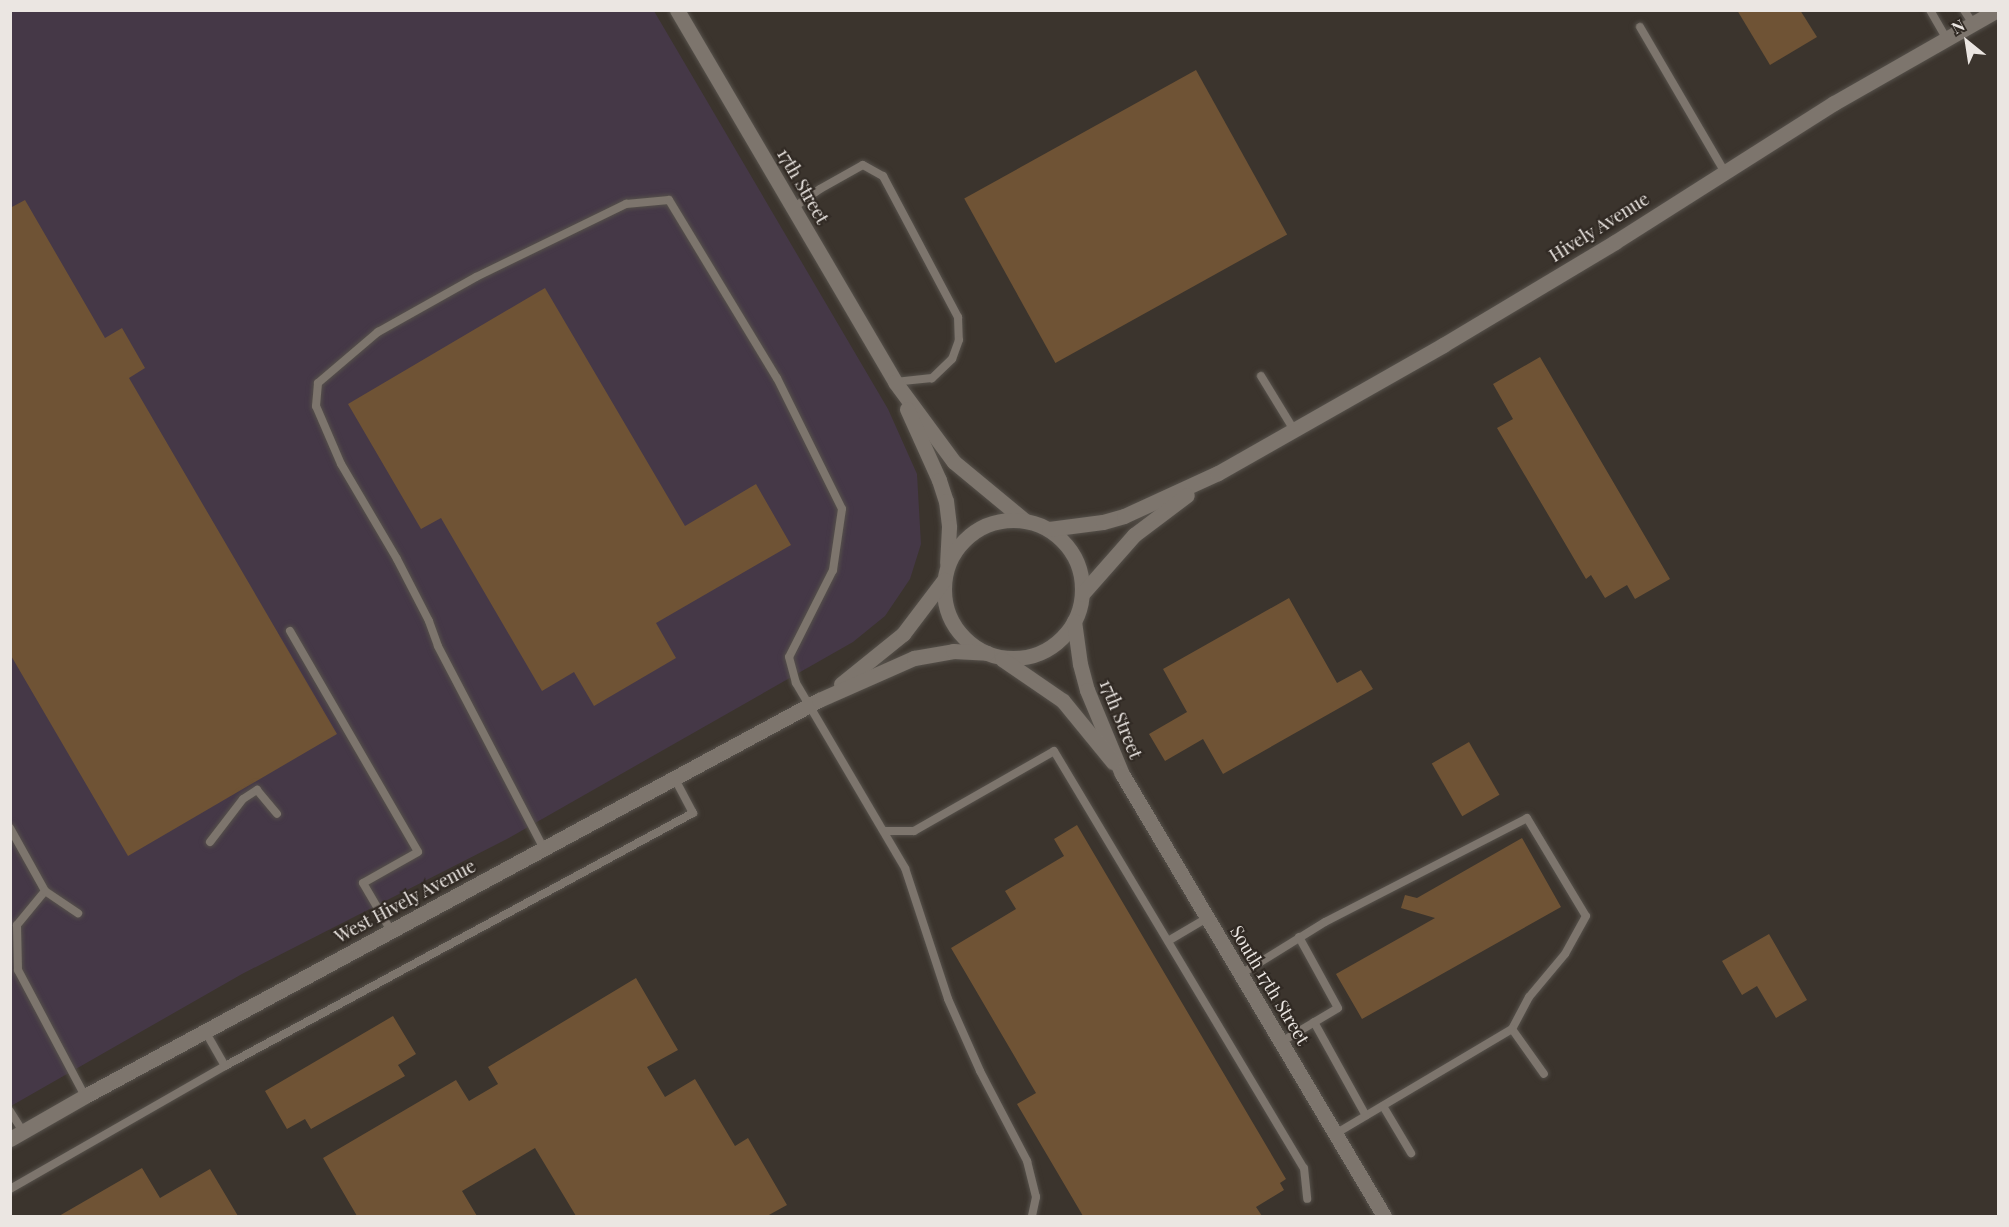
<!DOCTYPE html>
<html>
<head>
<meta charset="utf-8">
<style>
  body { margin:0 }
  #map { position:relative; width:2009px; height:1227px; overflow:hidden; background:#3b342d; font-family:"Playfair Display",serif }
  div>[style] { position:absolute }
  .industrial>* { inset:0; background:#453847 }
  .building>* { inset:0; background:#6f5335; transform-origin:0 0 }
  .roads { filter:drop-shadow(0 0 2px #56514b) drop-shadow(0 0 2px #56514b) }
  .lane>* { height:8px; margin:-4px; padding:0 4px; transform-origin:4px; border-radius:4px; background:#7d756d }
  .secondary>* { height:15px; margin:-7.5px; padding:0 7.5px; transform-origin:7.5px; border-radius:7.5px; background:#7d756d }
  .secondary>.ring { margin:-7.5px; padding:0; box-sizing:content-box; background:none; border:15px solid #7d756d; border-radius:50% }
  span { translate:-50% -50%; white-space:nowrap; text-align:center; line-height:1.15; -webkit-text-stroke:4.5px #312a24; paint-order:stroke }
  .street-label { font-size:18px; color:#ebe6e2 }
  .frame { position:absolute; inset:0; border:12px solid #ebe6e2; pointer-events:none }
  .north { position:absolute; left:1937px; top:12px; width:60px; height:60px; -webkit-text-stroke:4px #312a24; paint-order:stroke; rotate:330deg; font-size:16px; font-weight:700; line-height:24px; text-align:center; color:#ebe6e2 }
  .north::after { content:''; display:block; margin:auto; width:21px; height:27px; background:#ebe6e2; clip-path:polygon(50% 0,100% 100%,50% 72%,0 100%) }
</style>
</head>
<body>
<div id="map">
  <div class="industrial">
    <div style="clip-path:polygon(11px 11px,654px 11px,888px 409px,917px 474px,921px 544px,910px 579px,885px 616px,853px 642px,507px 839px,242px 974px,11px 1106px)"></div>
  </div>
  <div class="building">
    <div style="clip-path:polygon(1737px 10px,1800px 10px,1817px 37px,1770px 65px)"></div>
    <div style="left:1196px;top:70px;width:188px;height:265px;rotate:61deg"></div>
    <div style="clip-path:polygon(25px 200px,105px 338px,122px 328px,145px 368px,129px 378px,337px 734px,128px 856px,10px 654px,10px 208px)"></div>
    <div style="clip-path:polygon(545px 288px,685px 526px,756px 484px,791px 545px,656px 623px,676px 658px,594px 706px,574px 672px,542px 691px,441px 518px,421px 529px,348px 404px)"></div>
    <div style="clip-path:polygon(1540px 357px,1670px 579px,1635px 599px,1627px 585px,1605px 598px,1591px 575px,1586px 579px,1497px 428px,1513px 419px,1493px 384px)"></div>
    <div style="clip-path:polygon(1289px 598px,1337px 683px,1361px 670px,1373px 689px,1223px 774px,1203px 739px,1165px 761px,1149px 734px,1187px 712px,1163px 669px)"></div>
    <div style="left:1469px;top:742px;width:61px;height:43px;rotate:60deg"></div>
    <div style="clip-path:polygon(1077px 825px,1286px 1179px,1280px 1183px,1284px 1190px,1256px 1207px,1262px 1216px,1083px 1216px,1017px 1104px,1036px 1093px,951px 948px,1016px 909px,1005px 891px,1064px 856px,1054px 839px)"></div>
    <div style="clip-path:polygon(1522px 838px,1561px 907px,1362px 1019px,1336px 974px,1435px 918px,1401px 908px,1405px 895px,1417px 898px)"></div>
    <div style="clip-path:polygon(1769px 934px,1807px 1000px,1776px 1018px,1757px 986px,1742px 995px,1722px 961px)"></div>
    <div style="clip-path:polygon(636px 978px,678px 1050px,647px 1067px,665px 1097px,695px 1079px,735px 1146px,748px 1138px,787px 1205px,767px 1216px,576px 1216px,535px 1148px,462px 1191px,477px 1216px,357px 1216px,323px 1158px,456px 1080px,469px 1101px,498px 1084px,488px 1067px)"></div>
    <div style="clip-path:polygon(393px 1016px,416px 1054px,398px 1065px,405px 1076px,311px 1129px,305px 1119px,287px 1129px,265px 1091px)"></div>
    <div style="clip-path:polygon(142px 1168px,160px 1198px,210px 1169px,238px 1216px,59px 1216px)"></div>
  </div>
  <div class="roads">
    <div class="lane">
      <div style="left:1930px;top:10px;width:32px;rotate:60deg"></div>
      <div style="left:1964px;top:10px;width:17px;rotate:57deg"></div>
      <div style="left:1640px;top:27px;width:167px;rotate:59.7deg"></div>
      <div style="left:793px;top:208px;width:33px;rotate:-35deg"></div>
      <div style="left:820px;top:189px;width:49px;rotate:-29.2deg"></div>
      <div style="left:863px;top:165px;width:23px;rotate:29deg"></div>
      <div style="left:883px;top:176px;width:160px;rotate:62deg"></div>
      <div style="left:958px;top:317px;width:23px;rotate:88deg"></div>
      <div style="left:959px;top:340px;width:20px;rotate:110deg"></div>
      <div style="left:952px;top:359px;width:28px;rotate:136deg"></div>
      <div style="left:932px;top:378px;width:37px;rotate:174deg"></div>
      <div style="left:1261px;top:376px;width:63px;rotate:58.6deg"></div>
      <div style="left:290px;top:631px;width:255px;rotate:59.9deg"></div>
      <div style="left:418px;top:852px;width:63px;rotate:150.6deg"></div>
      <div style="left:363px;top:883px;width:56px;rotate:59.7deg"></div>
      <div style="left:10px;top:828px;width:72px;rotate:60.9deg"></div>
      <div style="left:45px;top:891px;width:44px;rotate:129.5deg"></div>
      <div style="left:17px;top:925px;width:45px;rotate:88.7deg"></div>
      <div style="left:18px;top:970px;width:143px;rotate:62deg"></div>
      <div style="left:885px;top:831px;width:29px"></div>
      <div style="left:914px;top:831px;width:161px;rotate:-29.7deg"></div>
      <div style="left:1054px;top:751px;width:486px;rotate:59.1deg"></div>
      <div style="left:1304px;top:1168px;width:31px;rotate:84deg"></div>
      <div style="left:210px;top:842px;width:54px;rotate:-52.5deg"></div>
      <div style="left:243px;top:799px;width:17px;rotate:-33deg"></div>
      <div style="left:257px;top:790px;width:31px;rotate:50deg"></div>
      <div style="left:544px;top:849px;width:229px;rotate:-117.6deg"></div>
      <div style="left:438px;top:646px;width:27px;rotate:-110deg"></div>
      <div style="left:429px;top:621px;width:70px;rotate:-117.3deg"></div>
      <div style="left:397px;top:559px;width:110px;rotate:-120.5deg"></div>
      <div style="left:341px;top:464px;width:63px;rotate:-113.3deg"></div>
      <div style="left:316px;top:406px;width:23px;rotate:-85deg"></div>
      <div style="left:318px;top:383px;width:79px;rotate:-40.4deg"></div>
      <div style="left:378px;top:332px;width:112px;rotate:-29.3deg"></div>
      <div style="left:476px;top:277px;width:167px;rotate:-26deg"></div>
      <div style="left:626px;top:204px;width:43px;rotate:-5.3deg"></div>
      <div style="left:669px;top:200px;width:208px;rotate:58.8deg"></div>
      <div style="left:777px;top:378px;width:146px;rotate:63.6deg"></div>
      <div style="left:842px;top:509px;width:62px;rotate:98.4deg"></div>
      <div style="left:833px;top:570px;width:97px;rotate:116.8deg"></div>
      <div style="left:789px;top:657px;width:27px;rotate:75deg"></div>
      <div style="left:796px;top:683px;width:215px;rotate:59.5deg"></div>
      <div style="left:905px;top:868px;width:138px;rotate:71.8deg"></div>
      <div style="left:948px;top:999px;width:79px;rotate:66deg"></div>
      <div style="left:980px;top:1071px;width:102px;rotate:62.4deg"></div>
      <div style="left:1027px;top:1161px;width:37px;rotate:76deg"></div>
      <div style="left:1036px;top:1197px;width:19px;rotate:102deg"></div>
      <div style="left:45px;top:891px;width:40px;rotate:34deg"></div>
      <div style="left:1168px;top:941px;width:45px;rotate:-30.5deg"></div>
      <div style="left:1241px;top:974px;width:99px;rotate:-31.8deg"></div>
      <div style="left:1325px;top:922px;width:227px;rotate:-27.2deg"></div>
      <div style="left:1527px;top:818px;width:114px;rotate:59deg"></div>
      <div style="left:1586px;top:916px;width:43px;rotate:118.9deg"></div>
      <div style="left:1565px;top:954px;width:56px;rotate:129.9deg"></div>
      <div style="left:1529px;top:997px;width:36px;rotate:118deg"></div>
      <div style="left:1512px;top:1029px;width:206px;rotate:149.3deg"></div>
      <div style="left:1314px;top:1022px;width:107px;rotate:61deg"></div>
      <div style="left:1512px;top:1029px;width:55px;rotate:54.6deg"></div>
      <div style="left:1281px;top:1042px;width:66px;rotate:-30.8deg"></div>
      <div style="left:1338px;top:1008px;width:81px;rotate:-118.8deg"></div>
      <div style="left:225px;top:1066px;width:532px;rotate:-28.4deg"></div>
      <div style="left:693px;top:813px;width:40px;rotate:-118deg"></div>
      <div style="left:1383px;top:1106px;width:55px;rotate:59.2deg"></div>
      <div style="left:10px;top:1111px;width:25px;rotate:58deg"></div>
      <div style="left:10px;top:1189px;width:248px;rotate:-29.8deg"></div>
      <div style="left:225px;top:1066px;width:40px;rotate:-119.7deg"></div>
    </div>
    <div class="secondary">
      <div style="left:677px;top:10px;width:431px;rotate:59.6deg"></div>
      <div style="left:895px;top:382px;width:99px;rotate:53.6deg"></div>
      <div style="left:954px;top:462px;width:91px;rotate:39.6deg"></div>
      <div style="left:907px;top:409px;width:78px;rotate:65.7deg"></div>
      <div style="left:939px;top:480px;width:22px;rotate:72deg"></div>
      <div style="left:946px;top:501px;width:26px;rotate:83deg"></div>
      <div style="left:949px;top:527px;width:36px;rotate:93deg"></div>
      <div class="ring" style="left:944px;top:520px;width:123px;height:123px"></div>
      <div style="left:1049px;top:529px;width:54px;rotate:-7.4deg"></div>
      <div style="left:1103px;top:522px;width:22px;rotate:-16deg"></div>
      <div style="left:1124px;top:516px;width:103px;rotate:-24.6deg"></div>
      <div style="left:1218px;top:473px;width:259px;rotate:-29.6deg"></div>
      <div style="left:1443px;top:345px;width:200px;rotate:-30.9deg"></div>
      <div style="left:1615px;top:242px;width:259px;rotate:-32.4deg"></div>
      <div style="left:1834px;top:103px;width:188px;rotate:-29.7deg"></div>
      <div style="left:1082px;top:594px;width:79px;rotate:-48.6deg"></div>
      <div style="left:1134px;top:535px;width:66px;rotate:-37deg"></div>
      <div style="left:1074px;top:621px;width:43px;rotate:82.1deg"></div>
      <div style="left:1080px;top:664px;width:27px;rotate:75deg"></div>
      <div style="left:1087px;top:690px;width:91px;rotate:67.4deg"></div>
      <div style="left:1122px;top:774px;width:514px;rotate:59.34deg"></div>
      <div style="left:1002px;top:659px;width:74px;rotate:34.5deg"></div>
      <div style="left:1063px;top:701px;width:79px;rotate:50.7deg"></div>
      <div style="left:841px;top:684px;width:80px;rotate:-38.9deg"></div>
      <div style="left:903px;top:634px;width:68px;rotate:-52.8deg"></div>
      <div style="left:10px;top:1139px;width:86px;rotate:-29.8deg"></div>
      <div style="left:85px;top:1096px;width:834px;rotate:-28.35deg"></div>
      <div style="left:819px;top:700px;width:104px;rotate:-23.9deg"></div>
      <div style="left:914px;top:658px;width:40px;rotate:-10deg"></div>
      <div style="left:953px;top:651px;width:34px;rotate:3deg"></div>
    </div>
  </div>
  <div class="street-label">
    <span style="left:803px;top:186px;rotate:60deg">17th Street</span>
    <span style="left:1599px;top:227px;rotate:-32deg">Hively Avenue</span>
    <span style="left:1121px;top:719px;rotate:68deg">17th Street</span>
    <span style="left:405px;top:901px;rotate:-28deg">West Hively Avenue</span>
    <span style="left:1270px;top:985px;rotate:59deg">South 17th Street</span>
  </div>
  <div class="frame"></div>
  <div class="north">N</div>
</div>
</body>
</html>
